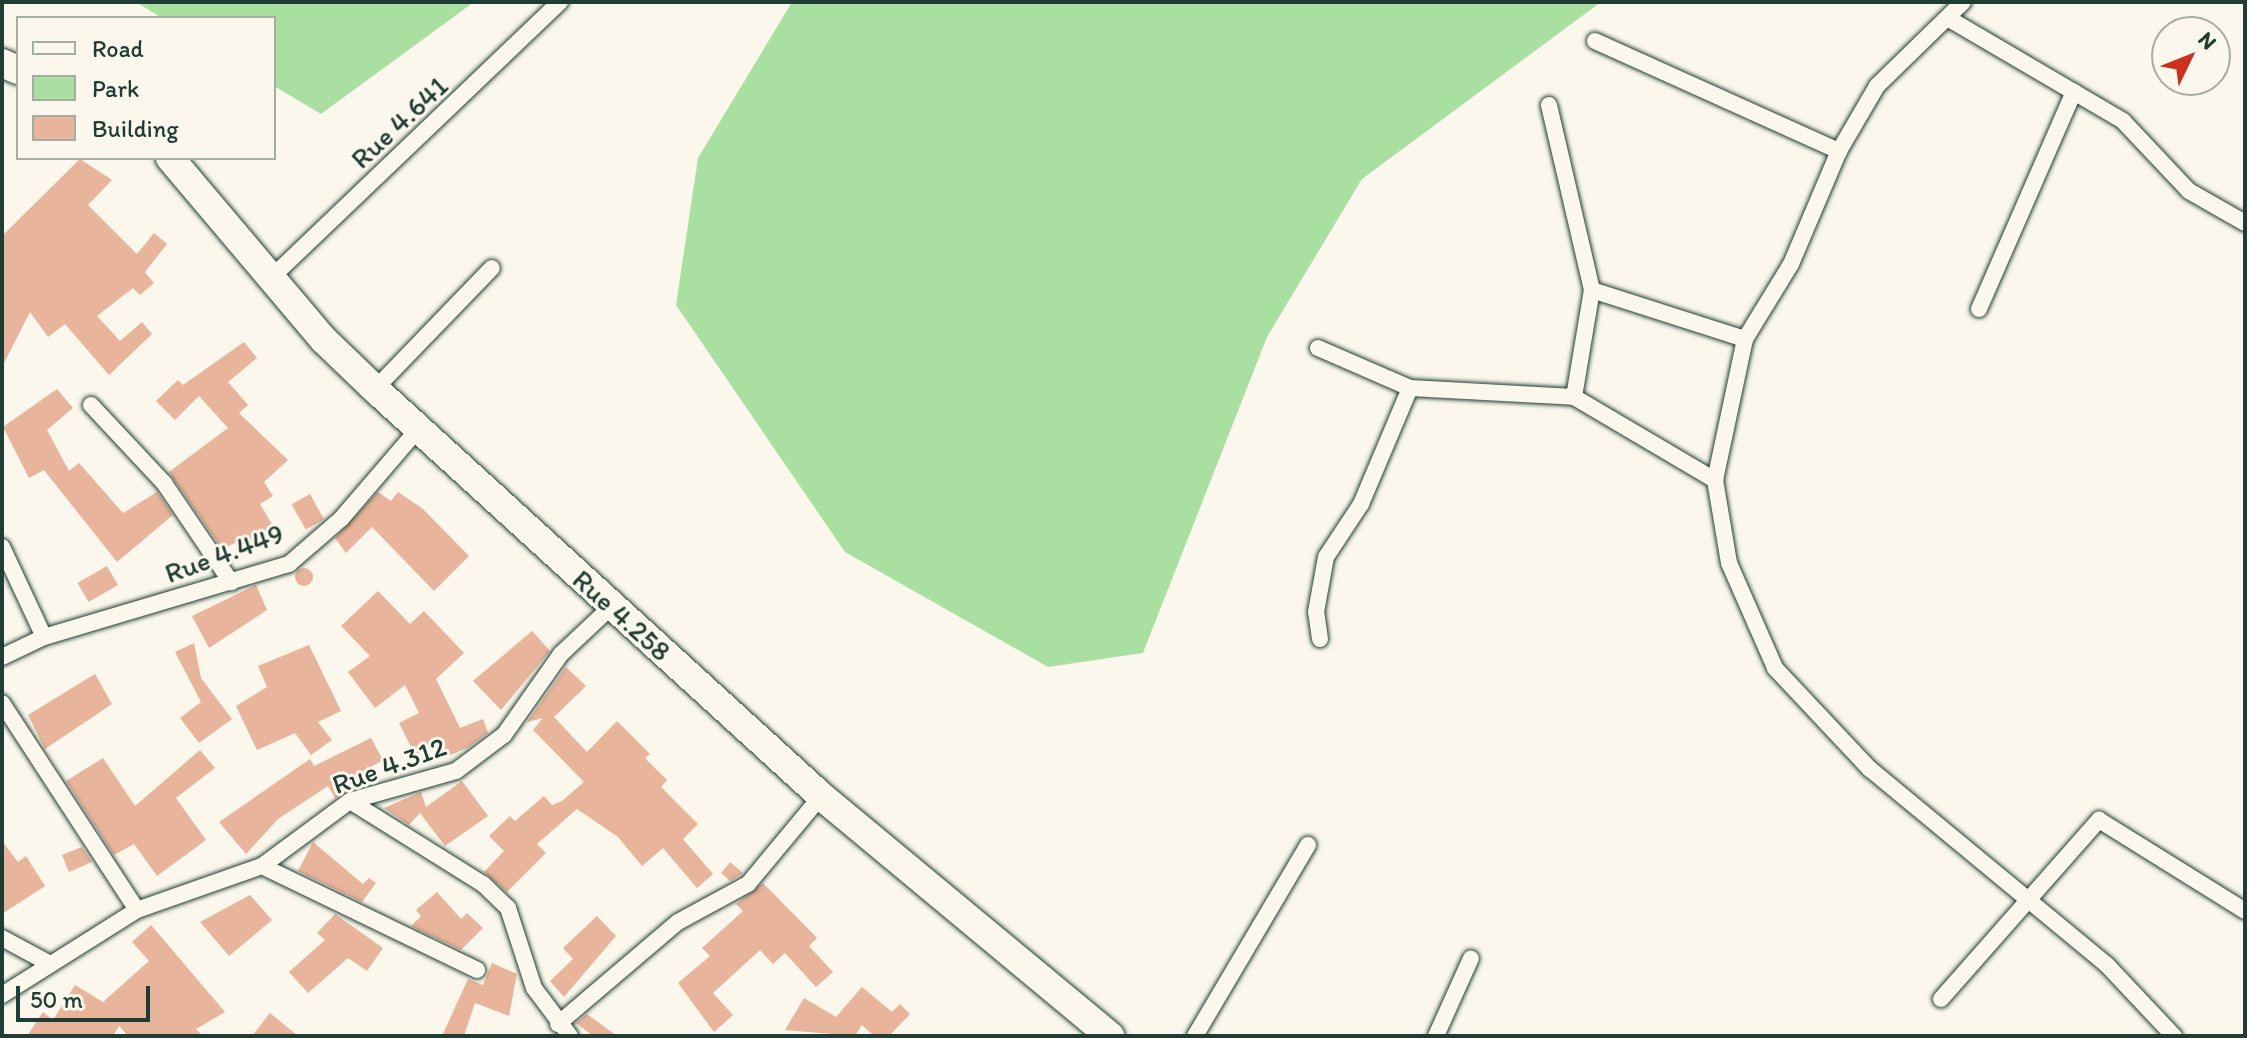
<!DOCTYPE html>
<html>
<head>
<meta charset="utf-8">
<style>
  body { margin:0 }
  #map { position:relative; width:2247px; height:1038px; overflow:hidden; background:#fbf7ec; font-family:Itim,sans-serif }
  div>[style] { position:absolute }
  .green>* { inset:0; background:#aadfa2 }
  .building>* { inset:0; background:#e8b49b; transform-origin:0 0 }
  .round { border-radius:50% }
  .roads { filter:drop-shadow(0 0 2px #1f3d34) drop-shadow(0 0 2px #1f3d34) }
  .street>* { height:16px; margin:-8px; padding:0 8px; transform-origin:8px; border-radius:8px; background:#fbf7ec }
  .highway>* { height:28px; margin:-14px; padding:0 14px; transform-origin:14px; border-radius:14px; background:#fbf7ec }
  span { translate:-50% -50%; white-space:nowrap; text-align:center; line-height:1.15; -webkit-text-stroke:6px #fbf7ec; paint-order:stroke }
  .street-label { font-size:28px; color:#1f3d34 }
  .frame { position:absolute; inset:0; border:4px solid #1f3d34; pointer-events:none }
  .legend { position:absolute; left:16px; top:16px; width:260px; height:144px; box-sizing:border-box; background:#fbf7ec; border:2px solid #a3ada2; margin:0; padding:10px 14px; list-style:none; font-size:24px; color:#1f3d34 }
  .legend li { display:flex; align-items:center; gap:16px; height:40px }
  .legend b { width:40px; border:2px solid #a3ada2 }
  .north { position:absolute; left:2151px; top:16px; width:80px; height:80px; box-sizing:border-box; background:#fbf7ec; border:2px solid #a3ada2; border-radius:50%; rotate:47deg; font-size:22px; font-weight:700; line-height:32px; text-align:center; color:#1f3d34 }
  .north::after { content:''; display:block; margin:auto; width:28px; height:36px; background:#c8321e; clip-path:polygon(50% 0,100% 100%,50% 72%,0 100%) }
  .scale { position:absolute; left:16px; top:986px; width:134px; height:36px; box-sizing:border-box; border:4px solid #1f3d34; border-top:0; padding-left:10px; font-size:24px; line-height:28px; white-space:nowrap; color:#1f3d34; -webkit-text-stroke:6px #fbf7ec; paint-order:stroke }
</style>
</head>
<body>
<div id="map">
  <div class="green">
    <div style="clip-path:polygon(136px 2px,474px 2px,321px 114px,274px 86px,274px 18px,162px 18px)"></div>
    <div style="clip-path:polygon(792px 2px,1601px 2px,1362px 179px,1267px 337px,1143px 653px,1048px 667px,845px 552px,676px 305px,698px 158px)"></div>
  </div>
  <div class="building">
    <div style="clip-path:polygon(80px 159px,112px 180px,88px 205px,137px 254px,154px 233px,167px 244px,145px 272px,154px 283px,140px 295px,133px 288px,97px 316px,120px 341px,142px 322px,152px 334px,109px 375px,65px 324px,48px 337px,30px 312px,2px 367px,2px 236px)"></div>
    <div style="clip-path:polygon(244px 342px,257px 358px,228px 382px,248px 405px,239px 413px,288px 460px,264px 482px,273px 496px,260px 504px,279px 536px,243px 554px,237px 542px,222px 549px,169px 472px,228px 428px,199px 396px,175px 420px,156px 401px,178px 380px,183px 385px)"></div>
    <div style="clip-path:polygon(57px 389px,73px 408px,47px 430px,69px 471px,79px 463px,123px 513px,157px 492px,173px 515px,117px 562px,44px 470px,29px 478px,3px 427px)"></div>
    <div style="clip-path:polygon(378px 492px,391px 501px,398px 492px,423px 509px,469px 556px,434px 591px,372px 527px,346px 553px,335px 538px)"></div>
    <div style="left:310px;top:494px;width:29px;height:21px;rotate:61deg"></div>
    <div style="left:107px;top:566px;width:22px;height:34px;rotate:60deg"></div>
    <div class="round" style="left:295px;top:568px;width:18px;height:18px"></div>
    <div style="clip-path:polygon(256px 585px,267px 610px,209px 648px,192px 616px)"></div>
    <div style="clip-path:polygon(378px 591px,410px 624px,424px 611px,464px 653px,436px 679px,460px 728px,483px 719px,488px 733px,469px 747px,446px 757px,440px 743px,415px 755px,399px 723px,419px 713px,405px 685px,375px 708px,348px 672px,370px 656px,341px 626px)"></div>
    <div style="clip-path:polygon(532px 631px,550px 651px,501px 710px,473px 681px)"></div>
    <div style="clip-path:polygon(194px 643px,201px 678px,232px 719px,199px 743px,180px 718px,201px 702px,175px 652px)"></div>
    <div style="clip-path:polygon(309px 645px,341px 711px,318px 722px,332px 740px,311px 755px,295px 733px,257px 750px,236px 706px,267px 687px,258px 666px)"></div>
    <div style="clip-path:polygon(566px 667px,586px 686px,554px 717px,587px 752px,617px 721px,650px 754px,645px 758px,667px 780px,661px 787px,698px 824px,683px 839px,713px 874px,697px 888px,663px 848px,642px 866px,618px 837px,577px 809px,537px 844px,546px 853px,507px 892px,484px 872px,504px 851px,489px 836px,510px 816px,515px 821px,544px 796px,552px 805px,562px 801px,584px 782px,533px 730px,543px 718px,527px 722px)"></div>
    <div style="clip-path:polygon(95px 674px,112px 704px,45px 749px,28px 715px)"></div>
    <div style="clip-path:polygon(371px 738px,383px 760px,352px 778px,357px 787px,335px 798px,328px 786px,278px 819px,246px 854px,219px 822px,310px 759px,314px 766px)"></div>
    <div style="clip-path:polygon(200px 750px,215px 768px,176px 798px,206px 840px,157px 876px,134px 844px,114px 855px,66px 781px,103px 758px,135px 806px)"></div>
    <div style="clip-path:polygon(462px 781px,488px 816px,445px 846px,420px 813px,409px 825px,384px 808px,421px 792px,426px 807px)"></div>
    <div style="clip-path:polygon(2px 841px,18px 862px,26px 856px,45px 886px,2px 914px)"></div>
    <div style="clip-path:polygon(313px 842px,363px 884px,369px 878px,376px 883px,362px 902px,298px 871px)"></div>
    <div style="clip-path:polygon(82px 847px,92px 862px,69px 872px,62px 855px)"></div>
    <div style="clip-path:polygon(730px 862px,743px 873px,730px 881px,721px 873px)"></div>
    <div style="clip-path:polygon(763px 883px,817px 938px,809px 946px,833px 972px,816px 987px,785px 953px,773px 964px,760px 950px,713px 993px,733px 1015px,714px 1032px,678px 983px,710px 956px,702px 948px,743px 911px,736px 904px)"></div>
    <div style="clip-path:polygon(437px 892px,461px 919px,467px 913px,483px 928px,461px 950px,411px 926px,421px 916px,416px 910px)"></div>
    <div style="clip-path:polygon(250px 895px,272px 920px,229px 956px,200px 922px)"></div>
    <div style="clip-path:polygon(335px 914px,383px 948px,367px 971px,348px 958px,308px 993px,289px 972px,325px 940px,317px 933px)"></div>
    <div style="clip-path:polygon(597px 916px,616px 936px,564px 997px,550px 981px,573px 959px,563px 948px)"></div>
    <div style="clip-path:polygon(151px 925px,225px 1012px,196px 1029px,203px 1036px,128px 1036px,119px 1026px,113px 1036px,27px 1036px,43px 1012px,53px 1020px,75px 985px,103px 1002px,149px 961px,132px 942px)"></div>
    <div style="clip-path:polygon(492px 963px,517px 974px,509px 1016px,475px 1003px,464px 1036px,442px 1036px,468px 979px,483px 985px)"></div>
    <div style="clip-path:polygon(862px 987px,892px 1012px,900px 1004px,910px 1014px,889px 1036px,874px 1036px,862px 1025px,855px 1036px,785px 1030px,804px 998px,836px 1017px)"></div>
    <div style="clip-path:polygon(270px 1013px,298px 1036px,252px 1036px)"></div>
    <div style="clip-path:polygon(587px 1014px,617px 1036px,593px 1036px,576px 1023px)"></div>
  </div>
  <div class="roads">
    <div class="street">
      <div style="left:1963px;top:2px;width:120px;rotate:135.7deg"></div>
      <div style="left:1877px;top:86px;width:75px;rotate:120.3deg"></div>
      <div style="left:1839px;top:151px;width:123px;rotate:113deg"></div>
      <div style="left:1791px;top:264px;width:88px;rotate:121.5deg"></div>
      <div style="left:1745px;top:339px;width:144px;rotate:102deg"></div>
      <div style="left:1715px;top:480px;width:84px;rotate:80.4deg"></div>
      <div style="left:1729px;top:563px;width:115px;rotate:66.3deg"></div>
      <div style="left:1775px;top:668px;width:139px;rotate:46.8deg"></div>
      <div style="left:1870px;top:769px;width:308px;rotate:39.6deg"></div>
      <div style="left:2107px;top:965px;width:98px;rotate:46.7deg"></div>
      <div style="left:1951px;top:20px;width:199px;rotate:30.4deg"></div>
      <div style="left:2123px;top:121px;width:96px;rotate:46.7deg"></div>
      <div style="left:2189px;top:191px;width:64px;rotate:29.7deg"></div>
      <div style="left:1595px;top:41px;width:268px;rotate:24.3deg"></div>
      <div style="left:271px;top:278px;width:400px;rotate:-43.7deg"></div>
      <div style="left:1592px;top:290px;width:161px;rotate:17.8deg"></div>
      <div style="left:1979px;top:309px;width:237px;rotate:-66.4deg"></div>
      <div style="left:1318px;top:348px;width:100px;rotate:23.5deg"></div>
      <div style="left:1410px;top:388px;width:164px;rotate:3.1deg"></div>
      <div style="left:1574px;top:397px;width:109px;rotate:-80.5deg"></div>
      <div style="left:1592px;top:290px;width:190px;rotate:-103.1deg"></div>
      <div style="left:375px;top:389px;width:168px;rotate:-46deg"></div>
      <div style="left:1574px;top:397px;width:164px;rotate:30.5deg"></div>
      <div style="left:91px;top:405px;width:107px;rotate:46.9deg"></div>
      <div style="left:164px;top:483px;width:120px;rotate:55.9deg"></div>
      <div style="left:2px;top:547px;width:99px;rotate:65deg"></div>
      <div style="left:1320px;top:639px;width:27px;rotate:-98deg"></div>
      <div style="left:1316px;top:612px;width:56px;rotate:-79.7deg"></div>
      <div style="left:1326px;top:557px;width:64px;rotate:-56.6deg"></div>
      <div style="left:1361px;top:504px;width:126px;rotate:-67.1deg"></div>
      <div style="left:2px;top:657px;width:47px;rotate:-25.5deg"></div>
      <div style="left:44px;top:637px;width:256px;rotate:-16.6deg"></div>
      <div style="left:289px;top:564px;width:69px;rotate:-40.9deg"></div>
      <div style="left:341px;top:519px;width:120px;rotate:-49.4deg"></div>
      <div style="left:2px;top:703px;width:247px;rotate:56.9deg"></div>
      <div style="left:350px;top:801px;width:157px;rotate:32deg"></div>
      <div style="left:483px;top:884px;width:35px;rotate:44deg"></div>
      <div style="left:508px;top:908px;width:84px;rotate:72deg"></div>
      <div style="left:534px;top:988px;width:60px;rotate:53.1deg"></div>
      <div style="left:262px;top:866px;width:239px;rotate:25.8deg"></div>
      <div style="left:2px;top:938px;width:55px;rotate:28.4deg"></div>
      <div style="left:2px;top:995px;width:160px;rotate:-32.2deg"></div>
      <div style="left:137px;top:910px;width:133px;rotate:-19.4deg"></div>
      <div style="left:262px;top:866px;width:109px;rotate:-36.5deg"></div>
      <div style="left:350px;top:801px;width:110px;rotate:-15.8deg"></div>
      <div style="left:456px;top:771px;width:60px;rotate:-36.9deg"></div>
      <div style="left:504px;top:735px;width:99px;rotate:-54.9deg"></div>
      <div style="left:561px;top:654px;width:70px;rotate:-43.3deg"></div>
      <div style="left:1941px;top:999px;width:239px;rotate:-48.6deg"></div>
      <div style="left:2099px;top:820px;width:172px;rotate:31.9deg"></div>
      <div style="left:558px;top:1024px;width:157px;rotate:-40.4deg"></div>
      <div style="left:678px;top:922px;width:80px;rotate:-28.5deg"></div>
      <div style="left:748px;top:884px;width:114px;rotate:-50.3deg"></div>
      <div style="left:1195px;top:1036px;width:222px;rotate:-59.4deg"></div>
      <div style="left:1436px;top:1036px;width:85px;rotate:-65.8deg"></div>
    </div>
    <div class="highway">
      <div style="left:2px;top:63px;width:17px;rotate:24deg"></div>
      <div style="left:170px;top:158px;width:238px;rotate:49.8deg"></div>
      <div style="left:324px;top:340px;width:71px;rotate:43.9deg"></div>
      <div style="left:375px;top:389px;width:604px;rotate:42.38deg"></div>
      <div style="left:821px;top:796px;width:376px;rotate:39.7deg"></div>
    </div>
  </div>
  <div class="street-label">
    <span style="left:399px;top:122px;rotate:-43deg">Rue 4.641</span>
    <span style="left:224px;top:553px;rotate:-20deg">Rue 4.449</span>
    <span style="left:622px;top:615px;rotate:42deg">Rue 4.258</span>
    <span style="left:389px;top:765px;rotate:-20deg">Rue 4.312</span>
  </div>
  <div class="frame"></div>
  <ul class="legend">
  <li><b style="height:10px;background:#fbf7ec"></b>Road</li>
  <li><b style="height:22px;background:#aadfa2"></b>Park</li>
  <li><b style="height:22px;background:#e8b49b"></b>Building</li>
  </ul>
  <div class="north">N</div>
  <div class="scale">50 m</div>
</div>
</body>
</html>
